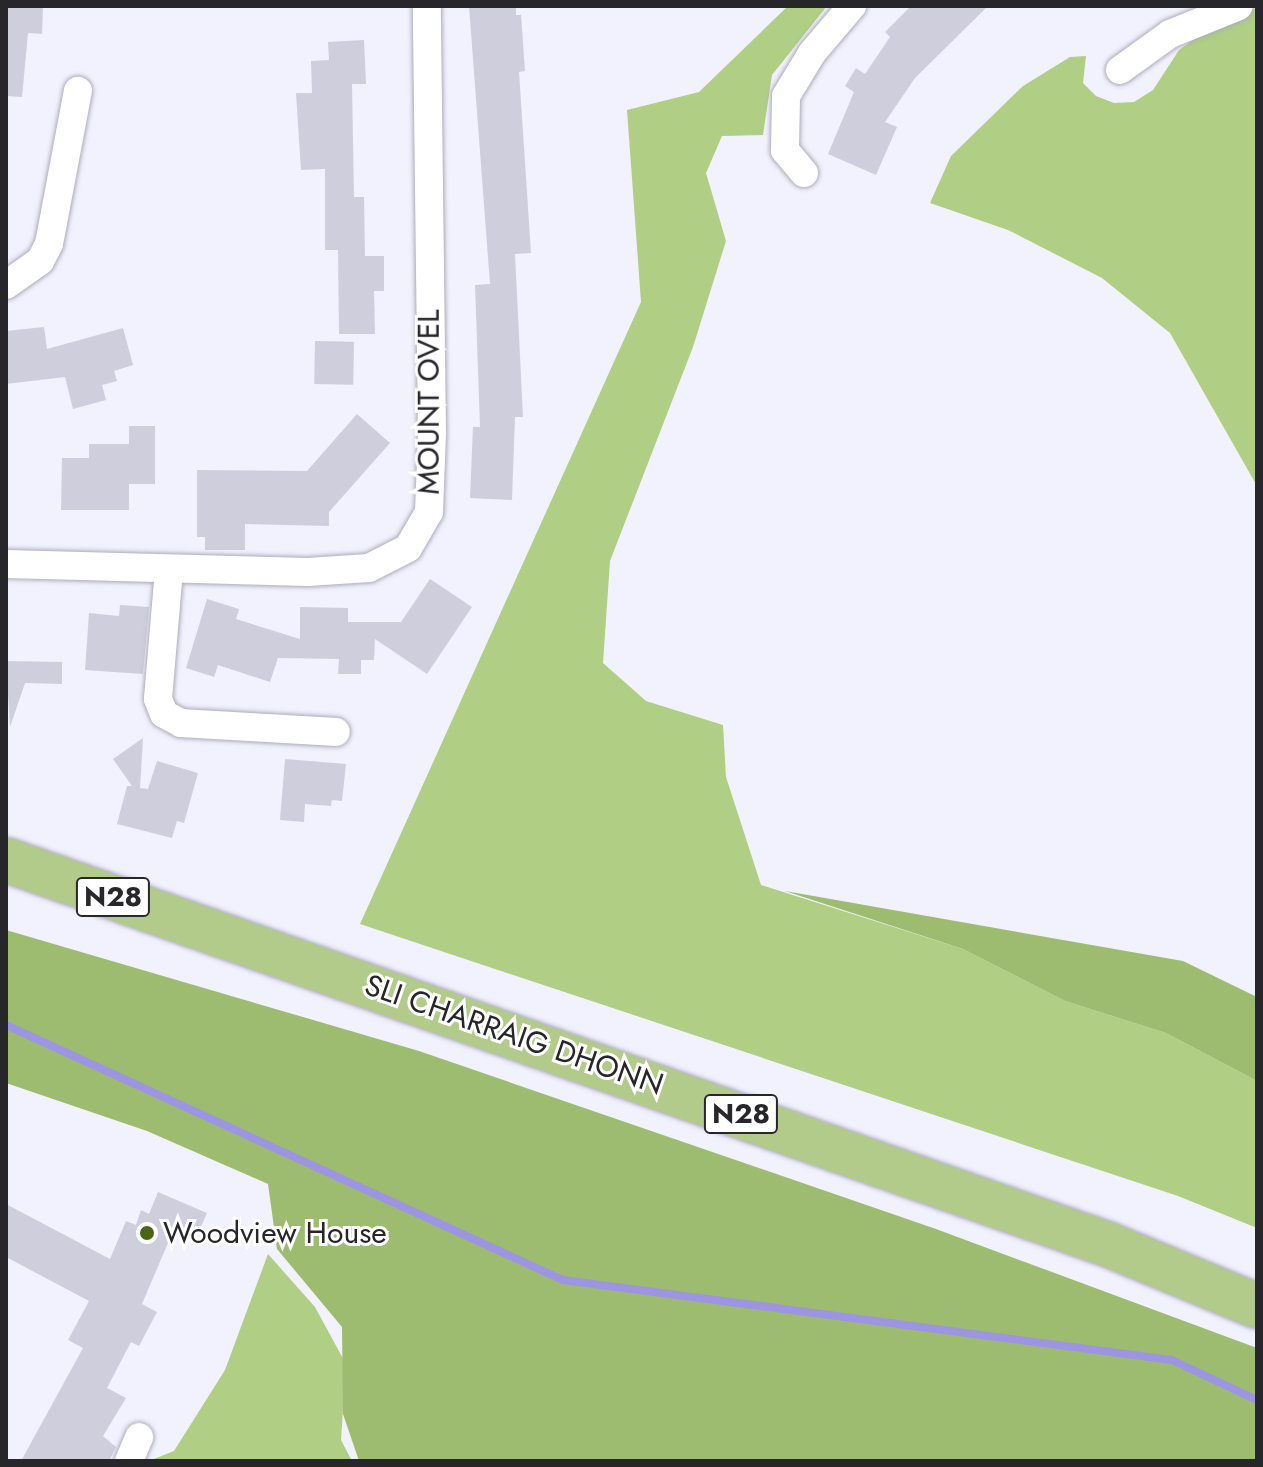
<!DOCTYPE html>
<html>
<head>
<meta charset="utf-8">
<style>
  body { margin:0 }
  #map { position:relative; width:1263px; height:1467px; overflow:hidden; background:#f2f1fe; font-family:Jost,sans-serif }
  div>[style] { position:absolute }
  .green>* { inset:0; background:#b0ce84 }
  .forest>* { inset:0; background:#9ebc6f }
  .stream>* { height:8px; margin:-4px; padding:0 4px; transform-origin:4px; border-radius:4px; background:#9d95e1 }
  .building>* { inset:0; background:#cecedd; transform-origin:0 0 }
  .roads { filter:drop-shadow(0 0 2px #adacbb) drop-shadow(0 0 2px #adacbb) }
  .minor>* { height:28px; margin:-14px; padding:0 14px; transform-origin:14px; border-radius:14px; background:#fff }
  .trunk>* { height:44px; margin:-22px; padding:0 22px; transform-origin:22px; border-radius:22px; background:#b2cb8b }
  .dots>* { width:22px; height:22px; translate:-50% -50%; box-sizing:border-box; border:4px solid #fff; border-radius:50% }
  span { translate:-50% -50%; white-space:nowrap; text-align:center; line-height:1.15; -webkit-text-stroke:6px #fff; paint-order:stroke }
  .shield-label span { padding:2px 6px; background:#fff; border:2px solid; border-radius:6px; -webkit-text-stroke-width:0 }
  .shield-label { font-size:28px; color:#26262b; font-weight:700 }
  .street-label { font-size:30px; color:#26262b }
  .poi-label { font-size:30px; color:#26262b }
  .left { translate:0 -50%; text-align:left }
  .frame { position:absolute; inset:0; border:8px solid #26262b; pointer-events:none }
</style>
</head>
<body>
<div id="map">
  <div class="green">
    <div style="clip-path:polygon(788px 6px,827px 6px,772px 75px,763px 135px,722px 136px,706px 173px,726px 241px,693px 347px,610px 561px,603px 663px,646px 701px,723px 725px,726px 777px,761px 885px,963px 949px,1065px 1001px,1166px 1033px,1257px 1081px,1257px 1228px,1178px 1196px,360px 924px,641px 302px,627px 110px,699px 92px)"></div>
    <div style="clip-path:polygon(1257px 8px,1257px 486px,1170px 333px,1102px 278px,1008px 230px,930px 203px,951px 156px,1023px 86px,1070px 57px,1086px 56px,1083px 83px,1096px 96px,1114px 103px,1134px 102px,1153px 90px,1179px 50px,1221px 20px)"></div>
    <div style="clip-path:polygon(268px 1254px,315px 1307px,346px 1364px,341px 1440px,352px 1461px,149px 1461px,174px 1451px,225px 1370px)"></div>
  </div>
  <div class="forest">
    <div style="clip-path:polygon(785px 891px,1183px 961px,1257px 997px,1257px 1081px,1166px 1033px,1065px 1001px,963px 949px)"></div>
    <div style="clip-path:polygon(6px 930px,419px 1051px,936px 1229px,1257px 1348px,1257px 1461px,359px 1461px,343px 1414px,342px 1327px,277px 1249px,268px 1184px,147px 1131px,6px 1083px)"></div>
  </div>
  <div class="stream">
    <div style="left:6px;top:1025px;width:613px;rotate:24.6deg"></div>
    <div style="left:563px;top:1280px;width:614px;rotate:7.48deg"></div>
    <div style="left:1172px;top:1360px;width:94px;rotate:25.2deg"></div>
  </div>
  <div class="building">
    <div style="clip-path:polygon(6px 6px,43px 6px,42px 34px,28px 33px,22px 97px,6px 96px)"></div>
    <div style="clip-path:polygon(469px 6px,516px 6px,516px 15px,521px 15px,525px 71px,519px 72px,531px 253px,515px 254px,523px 417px,515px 417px,512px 500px,470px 498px,473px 427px,480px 427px,475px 285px,490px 284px)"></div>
    <div style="clip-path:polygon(911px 6px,988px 6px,915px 78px,885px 122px,897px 127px,876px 175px,828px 154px,854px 92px,845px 86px,856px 68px,865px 74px,890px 37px,885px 32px)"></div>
    <div style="clip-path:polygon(364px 40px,366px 84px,352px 84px,354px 197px,364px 197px,365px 256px,384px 256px,384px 291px,374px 291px,375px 334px,339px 334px,338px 250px,325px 250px,325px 169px,301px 170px,296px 93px,312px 93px,311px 61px,329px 60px,328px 42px)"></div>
    <div style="clip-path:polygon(44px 327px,47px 349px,123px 328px,133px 365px,114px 371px,117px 381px,102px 385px,106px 400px,73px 409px,65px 377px,6px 384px,6px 331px)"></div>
    <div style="left:315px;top:341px;width:39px;height:43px;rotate:1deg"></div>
    <div style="clip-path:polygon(357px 414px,390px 443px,329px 512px,329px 526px,245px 524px,245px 550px,205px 550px,205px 537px,197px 537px,197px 470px,307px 471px)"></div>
    <div style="clip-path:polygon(129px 426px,155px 426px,155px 484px,129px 484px,129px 510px,61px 510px,62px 458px,89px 458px,89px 444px,129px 444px)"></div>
    <div style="clip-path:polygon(430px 579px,472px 607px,427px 674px,375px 639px,374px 660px,361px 660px,361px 674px,338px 674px,339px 659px,278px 658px,270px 682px,218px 665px,214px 677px,186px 668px,207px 599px,239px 609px,236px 619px,300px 639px,300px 607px,348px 608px,348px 622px,401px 622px)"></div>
    <div style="clip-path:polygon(120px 605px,149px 607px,143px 674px,85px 670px,89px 613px,119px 616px)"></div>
    <div style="clip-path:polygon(6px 661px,62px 662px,62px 684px,25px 683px,10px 727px)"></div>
    <div style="clip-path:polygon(143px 738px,140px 788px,148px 789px,157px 761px,198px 773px,184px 823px,177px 821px,172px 838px,117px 824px,127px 786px,132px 786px,113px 759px)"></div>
    <div style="clip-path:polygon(285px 759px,346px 764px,342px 801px,332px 800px,331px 806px,305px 804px,304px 822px,280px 820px)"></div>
    <div style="clip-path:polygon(158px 1192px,207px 1213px,196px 1238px,174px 1229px,142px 1304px,157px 1312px,139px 1346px,131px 1342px,107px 1388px,126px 1398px,103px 1436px,116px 1447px,109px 1461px,21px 1461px,83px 1348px,68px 1340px,89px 1301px,6px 1257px,6px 1204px,110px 1259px,126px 1221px,136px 1225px,141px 1210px,149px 1214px)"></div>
  </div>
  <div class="roads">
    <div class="minor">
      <div style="left:1120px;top:70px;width:62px;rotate:-35.8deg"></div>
      <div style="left:1170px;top:34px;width:74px;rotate:-22.1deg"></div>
      <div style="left:804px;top:173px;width:30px;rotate:-130deg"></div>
      <div style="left:785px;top:150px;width:54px;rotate:-88.9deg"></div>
      <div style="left:786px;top:96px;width:50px;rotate:-58.8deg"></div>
      <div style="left:812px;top:53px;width:62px;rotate:-49.6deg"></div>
      <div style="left:6px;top:285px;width:42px;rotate:-35.2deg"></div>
      <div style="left:40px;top:261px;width:19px;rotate:-62deg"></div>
      <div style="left:49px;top:244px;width:156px;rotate:-79.3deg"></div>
      <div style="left:6px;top:564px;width:302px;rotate:1.5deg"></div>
      <div style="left:308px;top:572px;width:61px;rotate:-3.8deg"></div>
      <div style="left:369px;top:568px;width:44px;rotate:-27.1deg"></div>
      <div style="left:408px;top:548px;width:42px;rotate:-59.7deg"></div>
      <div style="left:429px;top:512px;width:79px;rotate:-87.8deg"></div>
      <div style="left:432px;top:433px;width:427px;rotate:-90.7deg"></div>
      <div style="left:169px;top:570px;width:129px;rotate:94.9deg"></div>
      <div style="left:158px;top:699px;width:16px;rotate:68deg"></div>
      <div style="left:164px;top:714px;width:19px;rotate:28deg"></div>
      <div style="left:181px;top:723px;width:155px;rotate:3.3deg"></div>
      <div style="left:129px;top:1461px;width:26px;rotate:-67deg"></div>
    </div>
    <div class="trunk">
      <div style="left:6px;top:860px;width:1166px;rotate:19.23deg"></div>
      <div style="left:1107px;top:1244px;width:162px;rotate:22.5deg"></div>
    </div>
  </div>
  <div class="dots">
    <div style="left:147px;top:1233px;background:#4b6516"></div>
  </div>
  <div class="shield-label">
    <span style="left:113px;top:897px">N28</span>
    <span style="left:741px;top:1114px">N28</span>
  </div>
  <div class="street-label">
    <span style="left:429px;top:402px;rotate:-90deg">MOUNT OVEL</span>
    <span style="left:514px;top:1035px;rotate:19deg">SLI CHARRAIG DHONN</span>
  </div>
  <div class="poi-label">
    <span class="left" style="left:163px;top:1233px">Woodview House</span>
  </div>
  <div class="frame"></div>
</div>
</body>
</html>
